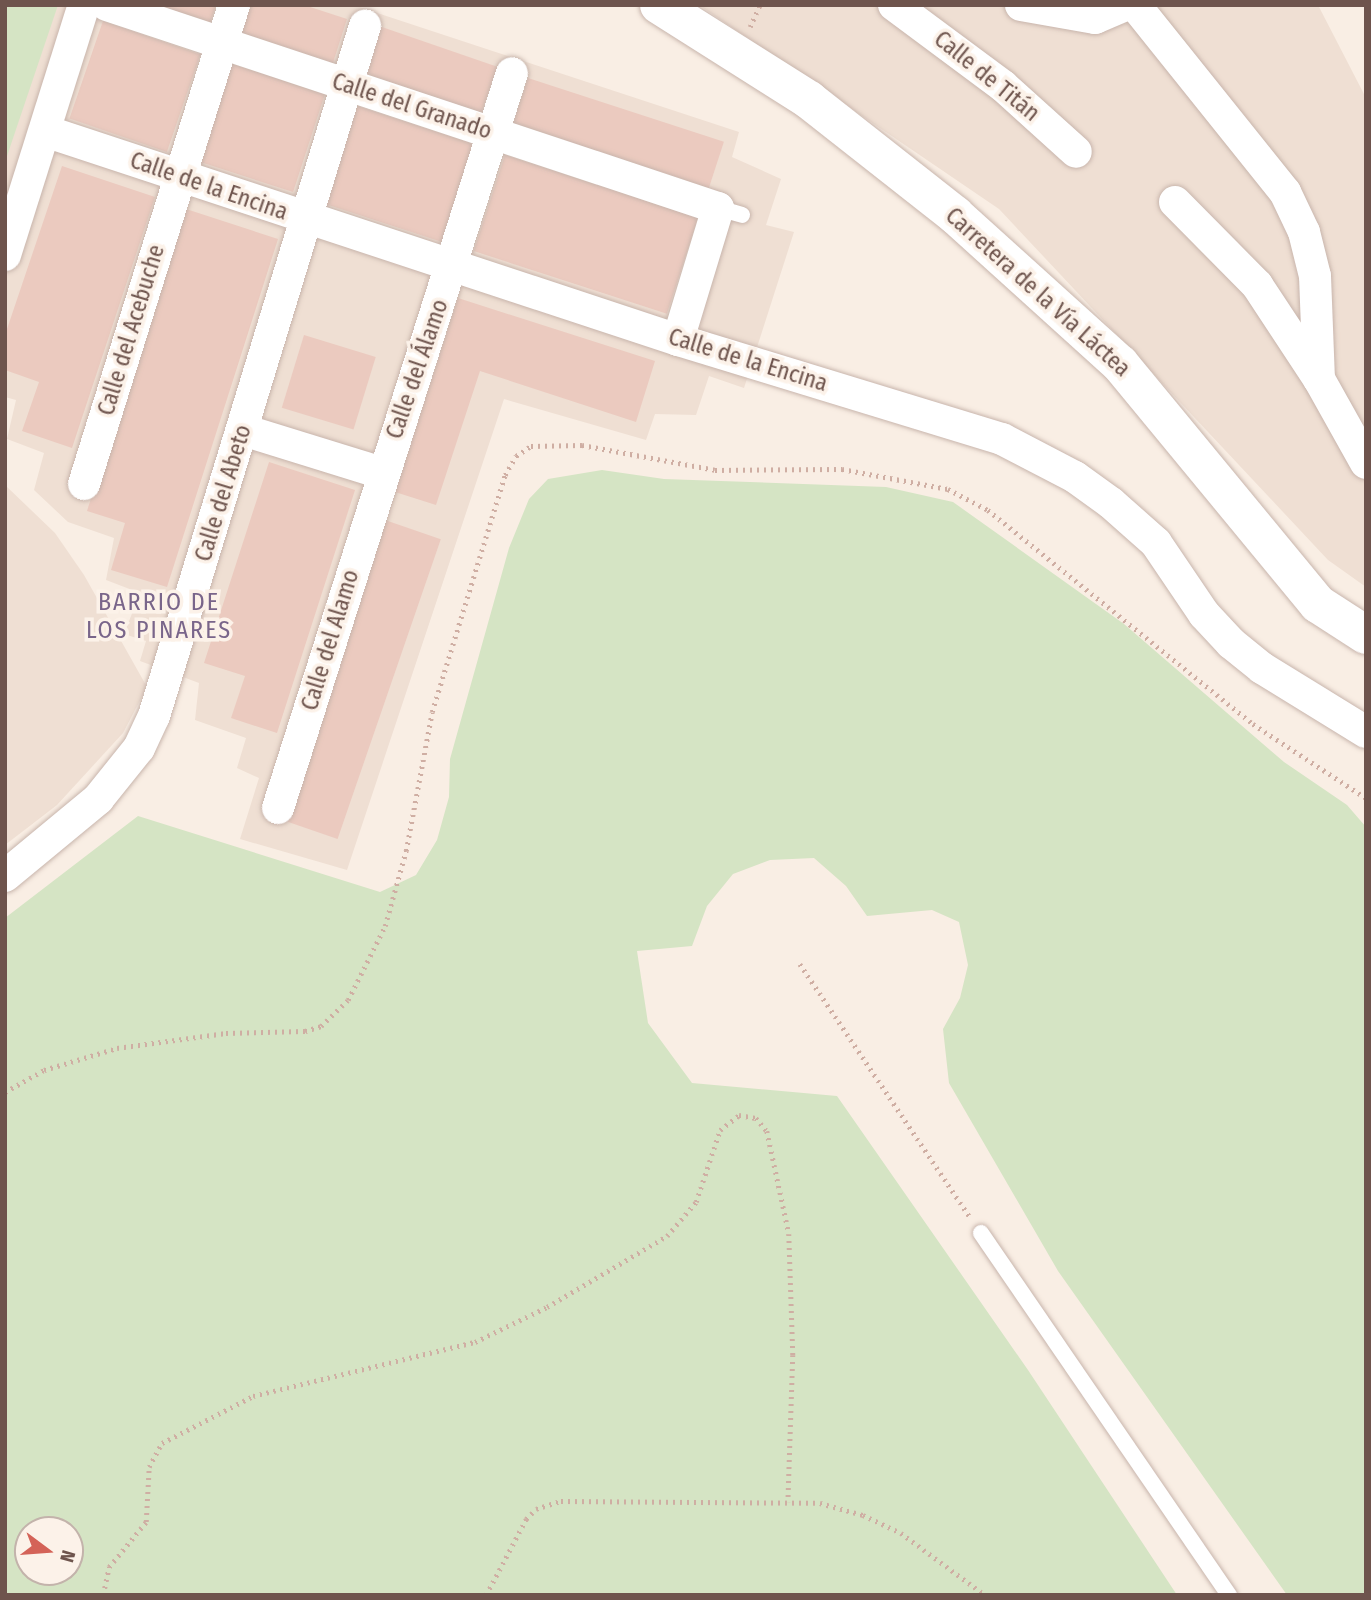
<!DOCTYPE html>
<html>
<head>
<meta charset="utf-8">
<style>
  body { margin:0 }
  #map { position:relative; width:1371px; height:1600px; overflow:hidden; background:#f9eee4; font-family:"Fira Sans Condensed",sans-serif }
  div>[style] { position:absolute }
  .residential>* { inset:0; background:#efdfd3 }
  .green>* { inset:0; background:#d5e4c4 }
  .building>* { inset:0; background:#ebcabf; transform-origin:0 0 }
  .path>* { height:4.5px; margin-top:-2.25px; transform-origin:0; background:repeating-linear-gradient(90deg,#cfaea3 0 2px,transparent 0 7px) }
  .roads { filter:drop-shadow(0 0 2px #c8b5ac) drop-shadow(0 0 2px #c8b5ac) }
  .service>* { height:16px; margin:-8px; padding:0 8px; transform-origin:8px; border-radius:8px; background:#fff }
  .minor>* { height:32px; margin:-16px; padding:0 16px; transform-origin:16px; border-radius:16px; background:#fff }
  .tertiary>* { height:38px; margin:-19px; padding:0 19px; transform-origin:19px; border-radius:19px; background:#fff }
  span { translate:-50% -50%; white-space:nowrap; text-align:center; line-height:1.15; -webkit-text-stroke:7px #fcf2e9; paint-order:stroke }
  .street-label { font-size:23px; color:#6e544d }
  .neighbourhood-label { font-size:24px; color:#79658a; letter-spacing:2px }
  .frame { position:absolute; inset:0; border:7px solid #6e544d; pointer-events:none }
  .north { position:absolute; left:14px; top:1516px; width:70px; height:70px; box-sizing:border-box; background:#fcf2e9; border:2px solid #c3b3ab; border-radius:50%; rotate:106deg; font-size:19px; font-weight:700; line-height:28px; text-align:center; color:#6e544d }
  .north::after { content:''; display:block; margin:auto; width:24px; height:32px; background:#d46358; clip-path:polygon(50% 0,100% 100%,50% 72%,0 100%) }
</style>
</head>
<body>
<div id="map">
  <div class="residential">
    <div style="clip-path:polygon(5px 5px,353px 5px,739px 132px,732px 157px,781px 179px,766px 225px,794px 232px,744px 388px,709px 376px,696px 415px,655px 414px,646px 440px,504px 399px,347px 870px,240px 839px,259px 778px,237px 768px,246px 738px,195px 720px,199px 683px,140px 661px,146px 641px,124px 634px,140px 593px,106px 580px,114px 538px,68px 522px,34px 490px,44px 453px,7px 439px,16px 400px,5px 397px)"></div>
    <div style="clip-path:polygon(699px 5px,1318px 5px,1366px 98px,1366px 587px,1328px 560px,999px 209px)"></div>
    <div style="clip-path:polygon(5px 485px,55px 533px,84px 575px,147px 687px,123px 733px,57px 805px,5px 845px)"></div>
  </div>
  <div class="green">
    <div style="clip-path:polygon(5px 5px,58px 5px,5px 162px)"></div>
    <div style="clip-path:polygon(evenodd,602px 470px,664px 479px,886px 487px,953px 502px,1124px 624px,1284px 762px,1347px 805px,1366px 827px,1366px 1595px,1287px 1595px,1058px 1271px,949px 1083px,943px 1029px,960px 998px,968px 965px,959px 922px,932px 910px,867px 916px,846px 886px,814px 858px,770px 860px,733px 874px,707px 906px,692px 946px,637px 951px,648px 1023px,692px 1083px,837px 1096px,1028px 1370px,1177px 1595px,5px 1595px,5px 918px,138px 816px,380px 892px,416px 875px,437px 840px,449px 797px,450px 759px,509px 548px,529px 499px,548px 479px,602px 470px,28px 1530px,70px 1530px,70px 1572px,28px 1572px,28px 1530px)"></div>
  </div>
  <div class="building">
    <div style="clip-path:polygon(145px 5px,216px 5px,209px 26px)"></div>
    <div style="clip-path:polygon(244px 5px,304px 5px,347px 19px,331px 69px,234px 38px)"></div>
    <div style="left:103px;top:21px;width:103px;height:103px;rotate:19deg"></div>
    <div style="left:379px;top:26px;width:125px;height:57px;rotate:19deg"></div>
    <div style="left:226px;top:62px;width:104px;height:103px;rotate:18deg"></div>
    <div style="left:528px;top:78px;width:206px;height:53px;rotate:18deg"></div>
    <div style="left:351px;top:104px;width:130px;height:103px;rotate:18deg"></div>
    <div style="left:505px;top:155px;width:203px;height:101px;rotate:18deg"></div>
    <div style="clip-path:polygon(62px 166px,155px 197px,72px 448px,22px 431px,39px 382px,5px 370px,5px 335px)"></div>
    <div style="clip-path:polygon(183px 208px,278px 239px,167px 587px,111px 570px,125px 523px,87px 511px)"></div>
    <div style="clip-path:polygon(458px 298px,655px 361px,636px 422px,480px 371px,436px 505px,395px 492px)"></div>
    <div style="left:304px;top:335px;width:75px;height:76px;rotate:17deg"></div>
    <div style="clip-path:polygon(269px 462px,355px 490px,277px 733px,231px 718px,245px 676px,204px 663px)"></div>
    <div style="left:385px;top:520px;width:59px;height:317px;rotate:19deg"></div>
  </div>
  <div class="path">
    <div style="left:750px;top:27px;width:24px;rotate:-66deg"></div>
    <div style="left:800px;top:964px;width:305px;rotate:56.1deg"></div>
    <div style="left:5px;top:1092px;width:45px;rotate:-29.4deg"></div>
    <div style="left:44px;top:1070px;width:76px;rotate:-16.8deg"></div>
    <div style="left:117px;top:1048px;width:110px;rotate:-7.8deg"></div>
    <div style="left:226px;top:1033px;width:79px;rotate:-1.5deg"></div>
    <div style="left:305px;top:1031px;width:17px;rotate:-17deg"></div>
    <div style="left:321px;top:1026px;width:37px;rotate:-44deg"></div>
    <div style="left:348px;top:1000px;width:83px;rotate:-63.4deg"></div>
    <div style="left:385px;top:926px;width:78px;rotate:-74.4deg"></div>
    <div style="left:406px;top:851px;width:141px;rotate:-79.4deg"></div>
    <div style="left:432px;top:712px;width:248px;rotate:-72.9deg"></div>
    <div style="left:505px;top:475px;width:22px;rotate:-60deg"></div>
    <div style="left:516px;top:456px;width:18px;rotate:-34deg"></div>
    <div style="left:531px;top:446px;width:51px;rotate:-1.1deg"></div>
    <div style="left:582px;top:445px;width:135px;rotate:10.6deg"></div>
    <div style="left:715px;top:470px;width:127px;rotate:-0.5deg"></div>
    <div style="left:842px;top:469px;width:108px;rotate:10.7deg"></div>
    <div style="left:948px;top:489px;width:45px;rotate:27.7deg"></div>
    <div style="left:988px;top:510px;width:341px;rotate:38.9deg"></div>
    <div style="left:1253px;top:724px;width:135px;rotate:33.2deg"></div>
    <div style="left:103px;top:1595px;width:29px;rotate:-78deg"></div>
    <div style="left:109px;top:1567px;width:58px;rotate:-50.6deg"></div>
    <div style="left:146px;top:1522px;width:55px;rotate:-86.9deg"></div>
    <div style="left:149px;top:1467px;width:27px;rotate:-62deg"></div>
    <div style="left:162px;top:1443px;width:102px;rotate:-27.3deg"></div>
    <div style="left:253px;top:1396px;width:228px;rotate:-13.7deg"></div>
    <div style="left:475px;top:1342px;width:80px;rotate:-25.9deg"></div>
    <div style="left:547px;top:1307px;width:139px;rotate:-30.6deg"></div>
    <div style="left:667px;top:1236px;width:45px;rotate:-49.5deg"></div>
    <div style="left:696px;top:1202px;width:76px;rotate:-71.6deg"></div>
    <div style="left:720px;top:1130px;width:24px;rotate:-38deg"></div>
    <div style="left:739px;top:1115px;width:17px;rotate:10deg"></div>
    <div style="left:756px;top:1118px;width:17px;rotate:50deg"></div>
    <div style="left:767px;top:1131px;width:105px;rotate:77.9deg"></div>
    <div style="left:789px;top:1234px;width:121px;rotate:88.1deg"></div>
    <div style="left:793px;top:1355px;width:147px;rotate:91.9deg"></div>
    <div style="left:486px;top:1595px;width:86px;rotate:-62.2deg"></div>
    <div style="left:526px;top:1519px;width:14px;rotate:-45deg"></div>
    <div style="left:536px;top:1509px;width:26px;rotate:-18deg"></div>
    <div style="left:561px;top:1501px;width:259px;rotate:0.4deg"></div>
    <div style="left:820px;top:1503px;width:45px;rotate:15.6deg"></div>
    <div style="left:863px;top:1515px;width:42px;rotate:25.3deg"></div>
    <div style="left:901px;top:1533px;width:104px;rotate:36.4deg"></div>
  </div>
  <div class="roads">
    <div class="service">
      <div style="left:718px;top:208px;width:25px;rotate:16deg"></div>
      <div style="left:981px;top:1233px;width:439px;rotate:55.6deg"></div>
    </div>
    <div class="minor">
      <div style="left:107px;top:5px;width:644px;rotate:18.38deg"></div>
      <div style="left:718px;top:208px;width:138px;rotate:106.9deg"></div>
      <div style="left:894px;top:5px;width:136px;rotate:36.6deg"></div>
      <div style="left:1003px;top:86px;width:98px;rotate:42.1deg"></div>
      <div style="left:1021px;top:5px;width:75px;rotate:10deg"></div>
      <div style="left:1095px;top:18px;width:33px;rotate:-23deg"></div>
      <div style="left:1135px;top:5px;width:240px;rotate:51.3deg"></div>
      <div style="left:1285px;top:192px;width:44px;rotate:64.6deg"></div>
      <div style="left:1304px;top:232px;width:45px;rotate:76deg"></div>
      <div style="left:1315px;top:276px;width:103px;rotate:87.8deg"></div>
      <div style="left:1319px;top:379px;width:96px;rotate:60.8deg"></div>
      <div style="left:45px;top:131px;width:667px;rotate:18.27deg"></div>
      <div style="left:678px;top:340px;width:339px;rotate:17deg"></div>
      <div style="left:1002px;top:439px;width:82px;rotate:27.5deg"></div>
      <div style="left:1075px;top:477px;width:44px;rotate:35.8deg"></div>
      <div style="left:1111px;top:503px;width:60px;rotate:41.6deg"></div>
      <div style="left:1156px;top:543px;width:86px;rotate:55.9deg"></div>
      <div style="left:1204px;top:614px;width:40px;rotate:47deg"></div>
      <div style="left:1231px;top:643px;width:40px;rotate:39deg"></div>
      <div style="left:1262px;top:668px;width:122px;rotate:31.6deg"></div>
      <div style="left:1175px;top:202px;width:117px;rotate:45.3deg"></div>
      <div style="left:1257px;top:285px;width:113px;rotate:56.6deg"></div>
      <div style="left:5px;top:255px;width:262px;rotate:-72.5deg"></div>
      <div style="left:243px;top:430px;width:145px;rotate:17.2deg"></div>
      <div style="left:84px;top:484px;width:502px;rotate:-72.61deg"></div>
      <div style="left:278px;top:808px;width:771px;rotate:-72.34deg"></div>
      <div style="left:5px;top:876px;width:121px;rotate:-39.6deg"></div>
      <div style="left:98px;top:799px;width:65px;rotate:-51.2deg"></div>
      <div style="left:139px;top:748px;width:35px;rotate:-65deg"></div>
      <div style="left:154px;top:716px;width:722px;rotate:-73deg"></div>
    </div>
    <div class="tertiary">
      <div style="left:659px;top:5px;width:178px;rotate:32.3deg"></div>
      <div style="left:809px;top:100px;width:186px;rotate:38.2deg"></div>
      <div style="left:955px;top:215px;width:222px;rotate:42.1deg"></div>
      <div style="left:1120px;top:364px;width:311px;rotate:50.5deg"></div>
      <div style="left:1318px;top:604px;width:57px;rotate:32.9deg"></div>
    </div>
  </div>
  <div class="street-label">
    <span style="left:987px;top:76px;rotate:39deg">Calle de Titán</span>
    <span style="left:412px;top:106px;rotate:18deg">Calle del Granado</span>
    <span style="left:209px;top:186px;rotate:19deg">Calle de la Encina</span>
    <span style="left:1038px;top:292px;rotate:42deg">Carretera de la Vía Láctea</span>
    <span style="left:131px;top:330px;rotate:-73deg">Calle del Acebuche</span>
    <span style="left:748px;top:360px;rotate:17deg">Calle de la Encina</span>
    <span style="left:417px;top:369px;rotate:-71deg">Calle del Álamo</span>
    <span style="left:223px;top:493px;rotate:-73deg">Calle del Abeto</span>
    <span style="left:330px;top:640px;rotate:-73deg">Calle del Alamo</span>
  </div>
  <div class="neighbourhood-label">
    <span style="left:159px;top:617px">BARRIO DE<br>LOS PINARES</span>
  </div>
  <div class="frame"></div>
  <div class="north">N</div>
</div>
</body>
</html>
